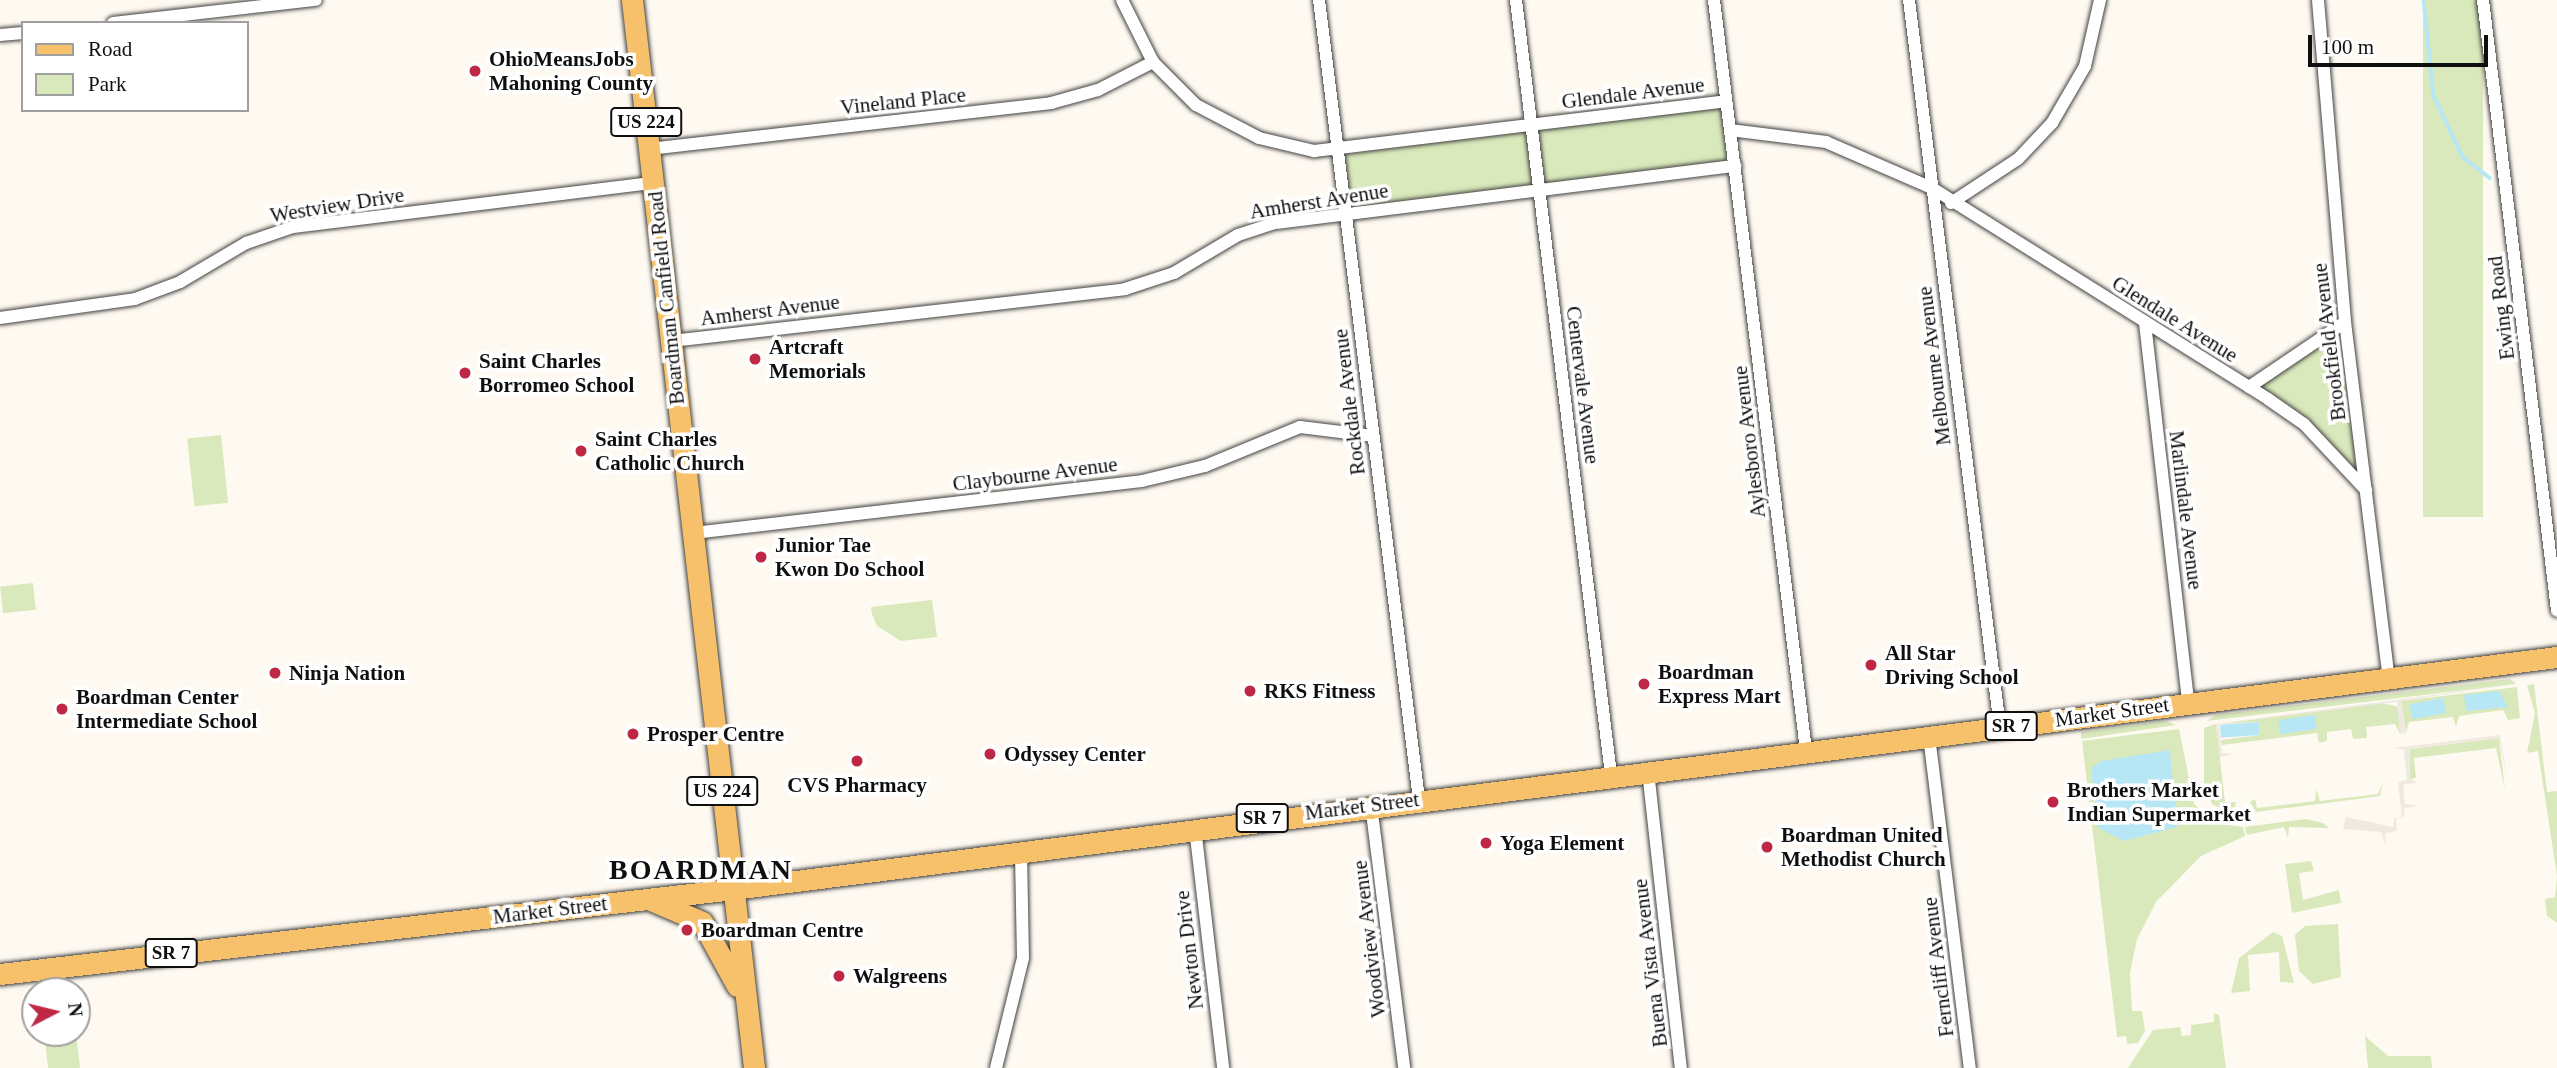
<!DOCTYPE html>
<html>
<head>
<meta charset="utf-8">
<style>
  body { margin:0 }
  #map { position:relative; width:2557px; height:1068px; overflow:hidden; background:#fffaf1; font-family:"Times New Roman",serif }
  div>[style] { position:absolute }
  .green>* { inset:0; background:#d9e9bb; transform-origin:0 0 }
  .plaza>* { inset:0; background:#efe9e0 }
  .water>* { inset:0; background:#b7e6f5; transform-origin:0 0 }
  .stream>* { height:3.5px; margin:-1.75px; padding:0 1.75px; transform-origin:1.75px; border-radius:1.75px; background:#b7e6f5 }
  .roads { filter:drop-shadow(0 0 2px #424242) drop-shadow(0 0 2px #424242) }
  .street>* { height:12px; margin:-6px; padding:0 6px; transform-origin:6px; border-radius:6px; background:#fff }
  .primary>* { height:21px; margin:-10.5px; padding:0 10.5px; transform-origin:10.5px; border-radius:10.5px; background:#f6c16a }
  .dots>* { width:19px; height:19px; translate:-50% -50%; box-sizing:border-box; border:4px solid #fff; border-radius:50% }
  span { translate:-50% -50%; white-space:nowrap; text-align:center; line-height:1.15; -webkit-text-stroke:7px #fff; paint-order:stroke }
  .shield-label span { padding:2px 5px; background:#fff; border:2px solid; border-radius:5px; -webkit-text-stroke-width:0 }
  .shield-label { font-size:19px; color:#0f0f0f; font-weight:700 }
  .poi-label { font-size:21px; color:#0f0f0f; font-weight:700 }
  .left { translate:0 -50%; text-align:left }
  .street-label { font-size:21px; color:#0f0f0f }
  .district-label { font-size:28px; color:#0f0f0f; font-weight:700; letter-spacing:2px }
  .legend { position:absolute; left:21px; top:21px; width:228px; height:91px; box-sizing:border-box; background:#fff; border:2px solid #9f9f9f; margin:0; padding:9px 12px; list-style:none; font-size:21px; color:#0f0f0f }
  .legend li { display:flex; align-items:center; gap:14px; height:35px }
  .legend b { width:35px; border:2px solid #9f9f9f }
  .north { position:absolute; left:21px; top:977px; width:70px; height:70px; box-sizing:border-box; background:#fff; border:2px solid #9f9f9f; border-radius:50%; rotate:83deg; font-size:19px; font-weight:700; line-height:28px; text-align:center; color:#0f0f0f }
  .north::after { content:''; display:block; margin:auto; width:24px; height:32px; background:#be2844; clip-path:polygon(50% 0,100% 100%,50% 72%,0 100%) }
  .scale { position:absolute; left:2308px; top:35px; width:180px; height:32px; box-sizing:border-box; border:4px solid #0f0f0f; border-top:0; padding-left:9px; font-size:21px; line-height:24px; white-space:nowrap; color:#0f0f0f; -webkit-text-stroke:5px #fff; paint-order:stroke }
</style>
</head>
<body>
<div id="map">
  <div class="green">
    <div style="left:2423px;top:0;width:60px;height:517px"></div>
    <div style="left:1726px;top:101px;width:66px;height:392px;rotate:82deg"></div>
    <div style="clip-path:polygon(2345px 322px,2366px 490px,2330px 450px,2249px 387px)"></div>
    <div style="left:221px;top:435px;width:68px;height:34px;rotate:84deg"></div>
    <div style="left:33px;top:583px;width:27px;height:33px;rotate:84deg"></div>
    <div style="clip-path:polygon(932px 600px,937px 637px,901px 641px,877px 626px,872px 614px,871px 607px)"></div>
    <div style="clip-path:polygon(2510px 679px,2516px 684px,2207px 721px,2215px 715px)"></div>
    <div style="clip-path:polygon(2534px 684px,2547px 792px,2557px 791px,2557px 923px,2547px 916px,2545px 899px,2555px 897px,2557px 876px,2538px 751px,2527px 753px,2535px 713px,2527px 685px)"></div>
    <div style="clip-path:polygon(2517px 687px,2520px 718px,2508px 720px,2503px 710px,2459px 716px,2456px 727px,2453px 717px,2409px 722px,2406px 733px,2401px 701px)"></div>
    <div style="clip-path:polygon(2382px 703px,2399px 707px,2400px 734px,2395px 724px,2366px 727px,2367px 738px,2353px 739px,2351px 729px,2327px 732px,2327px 741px,2319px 743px,2317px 733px,2222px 745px,2221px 740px,2260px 735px,2259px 722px,2219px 724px)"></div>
    <div style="clip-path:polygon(2166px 721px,2176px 725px,2081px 739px,2081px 732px)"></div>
    <div style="clip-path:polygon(2216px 724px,2225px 802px,2236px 802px,2233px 814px,2213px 805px,2204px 789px,2204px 728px)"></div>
    <div style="clip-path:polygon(2179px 729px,2194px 804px,2215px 823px,2243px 827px,2245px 836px,2201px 856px,2156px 902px,2137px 939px,2130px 973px,2132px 1011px,2142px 1011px,2145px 1031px,2138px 1043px,2127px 1044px,2126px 1036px,2117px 1037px,2082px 741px)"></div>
    <div style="clip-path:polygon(2499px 738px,2505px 790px,2496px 748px,2414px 758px,2416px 778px,2410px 779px,2410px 749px)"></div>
    <div style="clip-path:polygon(2383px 782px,2380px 796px,2256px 812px,2250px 802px,2255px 799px,2257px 808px,2315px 801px,2316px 789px,2320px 801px,2378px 794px)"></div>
    <div style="clip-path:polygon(2306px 819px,2323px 823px,2329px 828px,2289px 827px,2288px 838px,2284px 827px,2247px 835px,2245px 827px)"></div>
    <div style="clip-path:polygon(2311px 861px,2314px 871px,2299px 873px,2303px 900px,2339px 890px,2341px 903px,2292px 913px,2285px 864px)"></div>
    <div style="clip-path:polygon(2338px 924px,2341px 977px,2313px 984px,2299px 971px,2295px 935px,2305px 926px)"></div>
    <div style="clip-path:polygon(2273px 932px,2282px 936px,2294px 983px,2280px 982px,2279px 952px,2248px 955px,2250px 991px,2231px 993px,2239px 958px)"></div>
    <div style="clip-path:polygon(2214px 1013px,2219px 1015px,2226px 1068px,2128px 1068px,2153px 1030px,2180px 1027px,2182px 1036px,2191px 1035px,2191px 1025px,2214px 1022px)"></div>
    <div style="clip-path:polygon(44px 1033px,76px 1033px,80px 1068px,48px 1068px)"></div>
    <div style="clip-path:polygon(2365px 1036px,2388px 1056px,2431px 1056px,2432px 1068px,2368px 1068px)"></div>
  </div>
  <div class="plaza">
    <div style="clip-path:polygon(2516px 684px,2401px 701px,2406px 733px,2400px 734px,2397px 702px,2219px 724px,2222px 753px,2234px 754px,2220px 757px,2216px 724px,2206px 725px)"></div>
    <div style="clip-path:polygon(2500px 735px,2509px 789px,2499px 738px,2410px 749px,2410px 778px,2417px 783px,2403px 784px,2405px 804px,2420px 806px,2404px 808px,2404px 817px,2396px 819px,2397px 831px,2385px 833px,2386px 846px,2381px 832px,2343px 829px,2346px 817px,2393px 827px,2394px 818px,2402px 817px,2398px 783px,2407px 779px,2404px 750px,2394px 748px)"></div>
  </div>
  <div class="water">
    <div style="clip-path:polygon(2499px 691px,2508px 707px,2466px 711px,2464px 695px)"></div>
    <div style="left:2443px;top:698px;width:15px;height:34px;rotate:79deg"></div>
    <div style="left:2315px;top:715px;width:14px;height:37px;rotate:82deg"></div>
    <div style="left:2259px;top:722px;width:13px;height:39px;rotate:86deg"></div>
    <div style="clip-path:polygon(2170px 750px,2177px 827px,2124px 841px,2097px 827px,2091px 768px,2101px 761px)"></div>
  </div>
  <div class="stream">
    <div style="left:2424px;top:0;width:97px;rotate:84.1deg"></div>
    <div style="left:2434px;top:96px;width:68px;rotate:64.6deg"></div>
    <div style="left:2463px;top:157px;width:34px;rotate:38deg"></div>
  </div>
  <div class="roads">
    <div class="street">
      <div style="left:1122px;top:0;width:69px;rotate:63.4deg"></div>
      <div style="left:1153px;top:62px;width:61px;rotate:45deg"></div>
      <div style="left:1196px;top:105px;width:71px;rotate:27.6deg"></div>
      <div style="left:1259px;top:138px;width:57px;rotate:13.3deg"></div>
      <div style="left:1314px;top:151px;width:415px;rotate:-6.9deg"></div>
      <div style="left:1319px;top:0;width:805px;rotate:82.87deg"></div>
      <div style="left:1516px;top:0;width:781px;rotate:83.01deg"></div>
      <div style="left:1714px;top:0;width:756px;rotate:83.01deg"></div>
      <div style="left:1909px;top:0;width:733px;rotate:82.87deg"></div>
      <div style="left:2318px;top:0;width:323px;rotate:85.2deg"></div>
      <div style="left:2345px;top:322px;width:359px;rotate:83deg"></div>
      <div style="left:2483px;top:0;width:615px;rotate:83.09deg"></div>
      <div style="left:113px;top:23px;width:204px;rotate:-6.5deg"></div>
      <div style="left:0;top:35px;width:23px;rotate:-5deg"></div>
      <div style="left:1730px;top:130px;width:97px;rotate:7.1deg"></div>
      <div style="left:1826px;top:142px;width:116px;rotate:23.5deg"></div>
      <div style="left:1932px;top:188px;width:397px;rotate:32.1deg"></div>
      <div style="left:2268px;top:399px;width:44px;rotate:34.8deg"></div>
      <div style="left:2304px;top:424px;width:91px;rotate:46.8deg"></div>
      <div style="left:649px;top:149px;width:405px;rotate:-6.5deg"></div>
      <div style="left:1051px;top:103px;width:49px;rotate:-15.5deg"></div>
      <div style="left:1098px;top:90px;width:62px;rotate:-27deg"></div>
      <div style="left:1951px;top:203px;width:80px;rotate:-33.3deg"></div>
      <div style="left:2018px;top:159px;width:50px;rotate:-46.6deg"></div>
      <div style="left:2052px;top:123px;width:66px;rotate:-59.9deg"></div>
      <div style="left:2085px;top:66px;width:68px;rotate:-77.2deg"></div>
      <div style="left:0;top:318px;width:136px;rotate:-8deg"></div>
      <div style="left:135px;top:299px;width:48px;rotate:-20.7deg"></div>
      <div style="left:180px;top:282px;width:77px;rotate:-30.6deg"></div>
      <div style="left:246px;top:243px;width:50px;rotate:-18.8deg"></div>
      <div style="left:293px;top:227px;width:363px;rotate:-7deg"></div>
      <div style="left:2145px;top:323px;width:381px;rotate:83.5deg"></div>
      <div style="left:671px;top:341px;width:457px;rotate:-6.5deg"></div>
      <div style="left:1125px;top:289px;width:52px;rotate:-18.1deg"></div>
      <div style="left:1174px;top:273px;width:74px;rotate:-30.7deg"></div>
      <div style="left:1238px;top:235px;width:40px;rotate:-18deg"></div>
      <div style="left:1276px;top:223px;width:463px;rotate:-7.1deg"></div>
      <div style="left:2249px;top:387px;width:116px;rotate:-34.1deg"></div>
      <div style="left:693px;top:533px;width:452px;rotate:-6.6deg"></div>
      <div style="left:1142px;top:481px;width:65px;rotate:-13.4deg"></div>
      <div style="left:1205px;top:466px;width:103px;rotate:-22.3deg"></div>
      <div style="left:1300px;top:427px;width:74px;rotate:7deg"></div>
      <div style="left:1929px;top:736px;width:335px;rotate:83deg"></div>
      <div style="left:1648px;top:771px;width:299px;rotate:83.7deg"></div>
      <div style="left:1371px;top:805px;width:265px;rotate:82.8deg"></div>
      <div style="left:1195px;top:828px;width:242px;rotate:83.3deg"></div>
      <div style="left:996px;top:1068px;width:113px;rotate:-76.2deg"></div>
      <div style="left:1023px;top:958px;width:109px;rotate:-91.1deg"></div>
    </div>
    <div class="primary">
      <div style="left:632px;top:0;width:1075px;rotate:83.48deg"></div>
      <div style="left:651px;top:900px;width:56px;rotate:23.3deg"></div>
      <div style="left:702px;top:922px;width:73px;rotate:61.3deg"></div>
      <div style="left:0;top:974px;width:738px;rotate:-6.61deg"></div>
      <div style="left:733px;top:889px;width:1839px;rotate:-7.25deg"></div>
    </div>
  </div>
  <div class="dots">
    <div style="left:475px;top:71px;background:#be2844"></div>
    <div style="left:755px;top:359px;background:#be2844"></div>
    <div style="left:465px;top:373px;background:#be2844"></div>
    <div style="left:581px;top:451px;background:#be2844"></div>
    <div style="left:761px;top:557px;background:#be2844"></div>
    <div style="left:1871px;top:665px;background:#be2844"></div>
    <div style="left:275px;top:673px;background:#be2844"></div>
    <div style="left:1644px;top:684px;background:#be2844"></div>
    <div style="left:1250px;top:691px;background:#be2844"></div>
    <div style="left:62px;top:709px;background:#be2844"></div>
    <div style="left:633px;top:734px;background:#be2844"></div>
    <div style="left:990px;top:754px;background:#be2844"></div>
    <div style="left:857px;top:761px;background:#be2844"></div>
    <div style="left:2053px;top:802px;background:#be2844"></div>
    <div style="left:1486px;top:843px;background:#be2844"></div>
    <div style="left:1767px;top:847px;background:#be2844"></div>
    <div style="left:687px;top:930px;background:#be2844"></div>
    <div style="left:839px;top:976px;background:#be2844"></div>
  </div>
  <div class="shield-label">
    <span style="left:646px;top:122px">US 224</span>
    <span style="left:2011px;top:726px">SR 7</span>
    <span style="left:722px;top:791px">US 224</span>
    <span style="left:1262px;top:818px">SR 7</span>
    <span style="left:171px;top:953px">SR 7</span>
  </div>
  <div class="poi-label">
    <span class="left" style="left:489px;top:71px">OhioMeansJobs<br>Mahoning County</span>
    <span class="left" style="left:769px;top:359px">Artcraft<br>Memorials</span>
    <span class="left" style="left:479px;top:373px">Saint Charles<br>Borromeo School</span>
    <span class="left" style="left:595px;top:451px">Saint Charles<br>Catholic Church</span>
    <span class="left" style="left:775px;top:557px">Junior Tae<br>Kwon Do School</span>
    <span class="left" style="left:1885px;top:665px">All Star<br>Driving School</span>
    <span class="left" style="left:1658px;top:684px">Boardman<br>Express Mart</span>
    <span class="left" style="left:289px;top:673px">Ninja Nation</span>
    <span class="left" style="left:1264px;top:691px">RKS Fitness</span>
    <span class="left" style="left:76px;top:709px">Boardman Center<br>Intermediate School</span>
    <span class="left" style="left:647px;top:734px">Prosper Centre</span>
    <span class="left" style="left:1004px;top:754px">Odyssey Center</span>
    <span style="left:857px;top:785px">CVS Pharmacy</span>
    <span class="left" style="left:2067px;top:802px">Brothers Market<br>Indian Supermarket</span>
    <span class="left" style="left:1781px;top:847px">Boardman United<br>Methodist Church</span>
    <span class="left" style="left:1500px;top:843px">Yoga Element</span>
    <span class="left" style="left:701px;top:930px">Boardman Centre</span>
    <span class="left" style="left:853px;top:976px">Walgreens</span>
  </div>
  <div class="street-label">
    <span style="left:1633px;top:93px;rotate:-7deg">Glendale Avenue</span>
    <span style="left:903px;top:101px;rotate:-6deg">Vineland Place</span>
    <span style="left:1319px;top:201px;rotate:-9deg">Amherst Avenue</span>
    <span style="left:337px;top:205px;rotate:-9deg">Westview Drive</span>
    <span style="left:666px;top:298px;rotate:-96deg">Boardman Canfield Road</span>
    <span style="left:2501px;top:308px;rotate:-97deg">Ewing Road</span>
    <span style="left:770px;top:310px;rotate:-7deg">Amherst Avenue</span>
    <span style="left:2175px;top:319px;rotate:32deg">Glendale Avenue</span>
    <span style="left:2329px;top:342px;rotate:-97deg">Brookfield Avenue</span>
    <span style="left:1934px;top:366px;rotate:-97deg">Melbourne Avenue</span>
    <span style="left:1583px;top:385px;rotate:83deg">Centervale Avenue</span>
    <span style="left:1349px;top:402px;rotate:-97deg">Rockdale Avenue</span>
    <span style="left:1749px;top:442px;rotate:-97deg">Aylesboro Avenue</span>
    <span style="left:1035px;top:474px;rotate:-7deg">Claybourne Avenue</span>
    <span style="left:2186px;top:510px;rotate:83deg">Marlindale Avenue</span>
    <span style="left:2112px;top:712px;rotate:-8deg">Market Street</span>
    <span style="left:1362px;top:806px;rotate:-7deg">Market Street</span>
    <span style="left:550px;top:910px;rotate:-7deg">Market Street</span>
    <span style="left:1369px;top:939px;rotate:-97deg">Woodview Avenue</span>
    <span style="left:1189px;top:950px;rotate:-97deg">Newton Drive</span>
    <span style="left:1650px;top:963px;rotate:-97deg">Buena Vista Avenue</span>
    <span style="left:1938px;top:967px;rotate:-97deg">Ferncliff Avenue</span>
  </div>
  <div class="district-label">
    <span style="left:701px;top:870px">BOARDMAN</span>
  </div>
  <ul class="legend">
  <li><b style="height:9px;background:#f6c16a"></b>Road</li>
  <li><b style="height:19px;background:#d9e9bb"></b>Park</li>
  </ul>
  <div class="north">N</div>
  <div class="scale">100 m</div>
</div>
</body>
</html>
